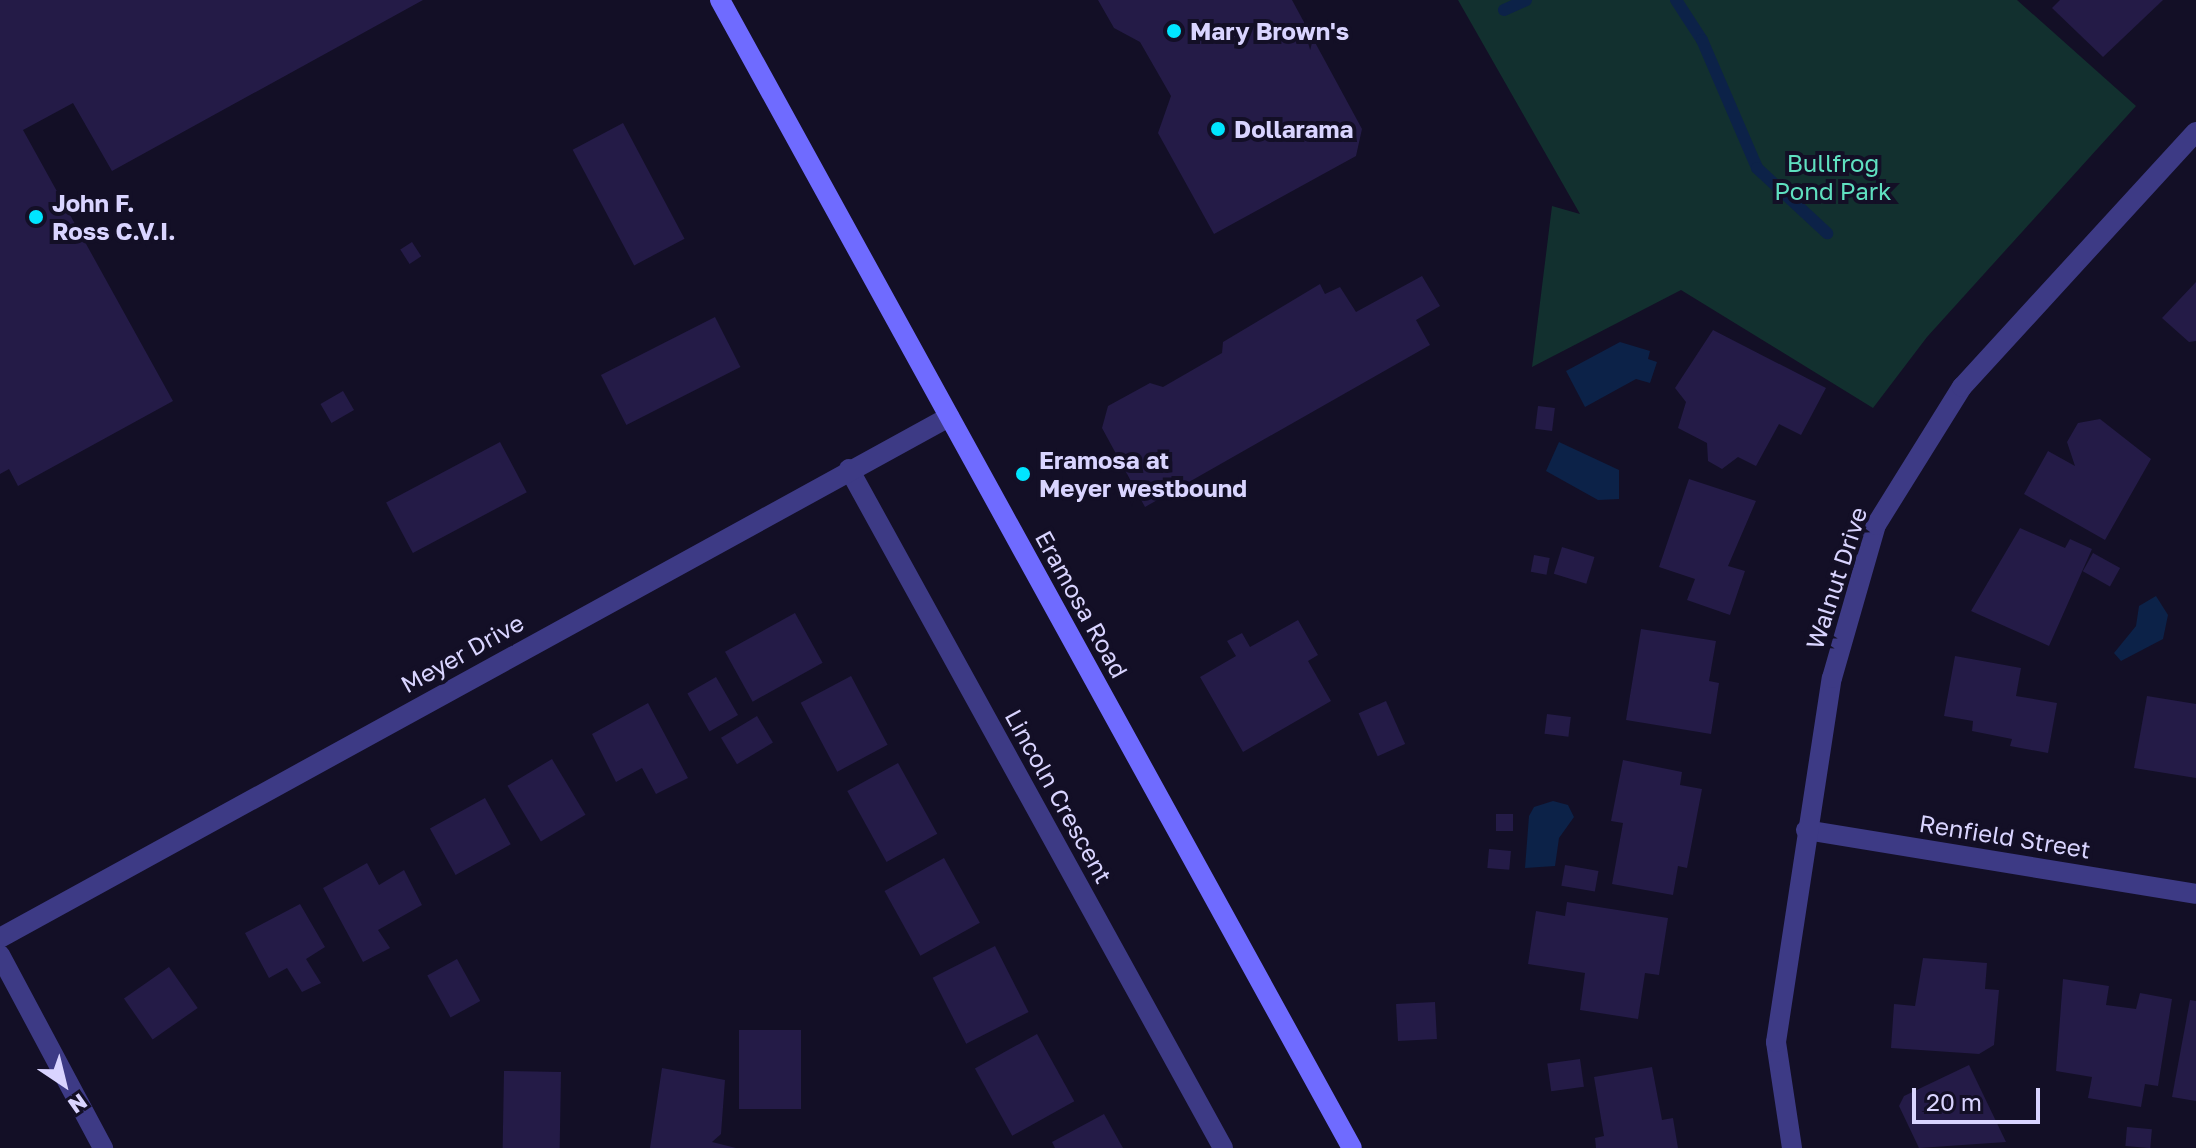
<!DOCTYPE html>
<html>
<head>
<meta charset="utf-8">
<style>
  body { margin:0 }
  #map { position:relative; width:2196px; height:1148px; overflow:hidden; background:#130f26; font-family:"Golos Text",sans-serif }
  div>[style] { position:absolute }
  .green>* { inset:0; background:#12302f }
  .water>* { inset:0; background:#0c2248 }
  .stream>* { height:12px; margin:-6px; padding:0 6px; transform-origin:6px; border-radius:6px; background:#0c2248 }
  .building>* { inset:0; background:#241b47; transform-origin:0 0 }
  .street>* { height:20px; margin:-10px; padding:0 10px; transform-origin:10px; border-radius:10px; background:#3d3a85 }
  .secondary>* { height:20px; margin:-10px; padding:0 10px; transform-origin:10px; border-radius:10px; background:#6f6bff }
  .dots>* { width:22px; height:22px; translate:-50% -50%; box-sizing:border-box; border:4px solid #130f26; border-radius:50% }
  span { translate:-50% -50%; white-space:nowrap; text-align:center; line-height:1.15; -webkit-text-stroke:8px #130f26; paint-order:stroke }
  .poi-label { font-size:24px; color:#d9d4ff; font-weight:700 }
  .left { translate:0 -50%; text-align:left }
  .park-label { font-size:24px; color:#5fe0c0 }
  .street-label { font-size:24px; color:#d9d4ff }
  .north { position:absolute; left:24px; top:1044px; width:80px; height:80px; -webkit-text-stroke:6px #130f26; paint-order:stroke; rotate:145deg; font-size:22px; font-weight:700; line-height:32px; text-align:center; color:#d9d4ff }
  .north::after { content:''; display:block; margin:auto; width:28px; height:36px; background:#d9d4ff; clip-path:polygon(50% 0,100% 100%,50% 72%,0 100%) }
  .scale { position:absolute; left:1912px; top:1088px; width:128px; height:36px; box-sizing:border-box; border:4px solid #d9d4ff; border-top:0; padding-left:10px; font-size:24px; line-height:28px; white-space:nowrap; color:#d9d4ff; -webkit-text-stroke:6px #130f26; paint-order:stroke }
</style>
</head>
<body>
<div id="map">
  <div class="green">
    <div style="clip-path:polygon(1458px 0,2017px 0,2136px 106px,1927px 337px,1873px 408px,1681px 290px,1532px 367px,1552px 206px,1580px 214px)"></div>
  </div>
  <div class="water">
    <div style="clip-path:polygon(1620px 342px,1650px 351px,1648px 359px,1657px 362px,1650px 383px,1636px 379px,1585px 407px,1566px 371px)"></div>
    <div style="clip-path:polygon(1559px 442px,1619px 470px,1619px 499px,1598px 500px,1546px 471px)"></div>
    <div style="clip-path:polygon(2156px 596px,2168px 615px,2163px 639px,2121px 661px,2114px 653px,2136px 626px,2139px 606px)"></div>
    <div style="clip-path:polygon(1553px 801px,1568px 805px,1574px 817px,1559px 838px,1555px 866px,1525px 868px,1529px 816px,1534px 807px)"></div>
  </div>
  <div class="stream">
    <div style="left:1676px;top:0;width:48px;rotate:57deg"></div>
    <div style="left:1702px;top:40px;width:139px;rotate:66.7deg"></div>
    <div style="left:1757px;top:168px;width:96px;rotate:42.9deg"></div>
    <div style="left:1504px;top:10px;width:24px;rotate:-24deg"></div>
  </div>
  <div class="building">
    <div style="clip-path:polygon(0 0,423px 0,112px 171px,73px 103px,23px 130px,173px 401px,18px 486px,9px 469px,0 474px)"></div>
    <div style="clip-path:polygon(1098px 0,1292px 0,1362px 129px,1356px 156px,1214px 234px,1158px 133px,1171px 96px,1140px 42px,1114px 28px)"></div>
    <div style="clip-path:polygon(2060px 0,2163px 0,2103px 57px,2052px 8px)"></div>
    <div style="left:623px;top:123px;width:131px;height:57px;rotate:62deg"></div>
    <div style="left:412px;top:242px;width:17px;height:14px;rotate:57deg"></div>
    <div style="clip-path:polygon(1422px 276px,1440px 306px,1416px 320px,1430px 345px,1145px 507px,1102px 428px,1108px 406px,1150px 383px,1163px 387px,1222px 353px,1223px 342px,1320px 284px,1325px 294px,1340px 287px,1356px 312px)"></div>
    <div style="clip-path:polygon(2196px 282px,2196px 341px,2189px 342px,2162px 318px)"></div>
    <div style="left:715px;top:317px;width:56px;height:128px;rotate:63deg"></div>
    <div style="clip-path:polygon(1713px 330px,1826px 388px,1801px 435px,1779px 424px,1756px 466px,1738px 457px,1722px 469px,1708px 461px,1707px 443px,1678px 428px,1686px 402px,1675px 388px)"></div>
    <div style="left:343px;top:391px;width:22px;height:26px;rotate:60deg"></div>
    <div style="left:1538px;top:406px;width:17px;height:23px;rotate:7deg"></div>
    <div style="clip-path:polygon(2100px 419px,2151px 459px,2105px 540px,2024px 494px,2048px 451px,2075px 466px,2067px 442px,2078px 423px)"></div>
    <div style="left:500px;top:442px;width:57px;height:129px;rotate:62deg"></div>
    <div style="clip-path:polygon(1689px 479px,1756px 501px,1728px 566px,1745px 571px,1730px 615px,1687px 600px,1695px 579px,1659px 567px)"></div>
    <div style="clip-path:polygon(2020px 528px,2065px 548px,2070px 539px,2092px 549px,2049px 646px,1971px 611px)"></div>
    <div style="left:1562px;top:547px;width:34px;height:28px;rotate:17deg"></div>
    <div style="left:2093px;top:553px;width:31px;height:21px;rotate:29deg"></div>
    <div style="left:1534px;top:555px;width:16px;height:17px;rotate:11deg"></div>
    <div style="left:795px;top:613px;width:57px;height:80px;rotate:61deg"></div>
    <div style="clip-path:polygon(1298px 620px,1318px 655px,1308px 661px,1331px 701px,1243px 752px,1200px 677px,1236px 656px,1227px 641px,1242px 633px,1250px 647px)"></div>
    <div style="clip-path:polygon(1641px 629px,1716px 641px,1709px 681px,1719px 683px,1711px 734px,1626px 720px)"></div>
    <div style="clip-path:polygon(1955px 656px,2021px 668px,2016px 696px,2057px 703px,2048px 753px,2010px 746px,2012px 739px,1972px 731px,1973px 721px,1944px 716px)"></div>
    <div style="left:851px;top:676px;width:78px;height:57px;rotate:62deg"></div>
    <div style="left:716px;top:677px;width:44px;height:33px;rotate:60deg"></div>
    <div style="clip-path:polygon(2147px 696px,2196px 704px,2196px 778px,2134px 768px)"></div>
    <div style="left:1386px;top:701px;width:47px;height:30px;rotate:66deg"></div>
    <div style="clip-path:polygon(648px 703px,688px 778px,656px 794px,642px 768px,616px 782px,592px 734px)"></div>
    <div style="left:1547px;top:714px;width:24px;height:20px;rotate:7deg"></div>
    <div style="left:757px;top:716px;width:31px;height:42px;rotate:59deg"></div>
    <div style="left:552px;top:759px;width:65px;height:52px;rotate:59deg"></div>
    <div style="clip-path:polygon(1623px 760px,1682px 772px,1680px 785px,1702px 789px,1687px 868px,1678px 866px,1673px 895px,1612px 884px,1623px 823px,1611px 821px)"></div>
    <div style="left:898px;top:763px;width:81px;height:58px;rotate:61deg"></div>
    <div style="left:485px;top:798px;width:53px;height:63px;rotate:61deg"></div>
    <div style="left:1496px;top:814px;width:17px;height:17px"></div>
    <div style="left:1489px;top:849px;width:22px;height:19px;rotate:5deg"></div>
    <div style="left:944px;top:858px;width:74px;height:68px;rotate:61deg"></div>
    <div style="clip-path:polygon(367px 863px,379px 885px,404px 870px,422px 905px,378px 930px,390px 948px,363px 962px,323px 888px)"></div>
    <div style="left:1565px;top:865px;width:34px;height:21px;rotate:10deg"></div>
    <div style="clip-path:polygon(1567px 902px,1668px 918px,1659px 975px,1645px 973px,1638px 1019px,1580px 1010px,1585px 973px,1528px 964px,1536px 911px,1565px 916px)"></div>
    <div style="clip-path:polygon(300px 904px,325px 947px,306px 959px,321px 983px,302px 992px,287px 968px,269px 978px,245px 933px)"></div>
    <div style="left:995px;top:946px;width:74px;height:70px;rotate:63deg"></div>
    <div style="clip-path:polygon(1923px 958px,1987px 963px,1985px 989px,1999px 990px,1994px 1045px,1979px 1054px,1891px 1048px,1894px 1004px,1915px 1006px)"></div>
    <div style="left:457px;top:959px;width:48px;height:34px;rotate:61deg"></div>
    <div style="left:169px;top:967px;width:50px;height:55px;rotate:55deg"></div>
    <div style="clip-path:polygon(2063px 979px,2109px 986px,2106px 1005px,2136px 1009px,2140px 993px,2172px 999px,2158px 1086px,2145px 1084px,2141px 1107px,2088px 1098px,2092px 1077px,2056px 1071px)"></div>
    <div style="clip-path:polygon(2190px 1000px,2196px 1001px,2196px 1101px,2172px 1097px)"></div>
    <div style="left:1435px;top:1002px;width:37px;height:39px;rotate:87deg"></div>
    <div style="left:801px;top:1030px;width:79px;height:62px;rotate:90deg"></div>
    <div style="left:1037px;top:1034px;width:77px;height:71px;rotate:61deg"></div>
    <div style="left:1580px;top:1059px;width:28px;height:33px;rotate:82deg"></div>
    <div style="clip-path:polygon(1969px 1065px,2006px 1142px,1919px 1148px,1899px 1106px,1904px 1096px)"></div>
    <div style="clip-path:polygon(1652px 1067px,1662px 1120px,1673px 1118px,1678px 1148px,1596px 1148px,1595px 1138px,1604px 1136px,1594px 1077px)"></div>
    <div style="clip-path:polygon(662px 1068px,725px 1080px,721px 1134px,712px 1142px,736px 1148px,650px 1148px)"></div>
    <div style="left:504px;top:1071px;width:57px;height:77px;rotate:1deg"></div>
    <div style="clip-path:polygon(1104px 1114px,1123px 1148px,1055px 1148px,1052px 1142px)"></div>
    <div style="left:2127px;top:1127px;width:25px;height:19px;rotate:5deg"></div>
  </div>
  <div class="street">
    <div style="left:849px;top:469px;width:775px;rotate:61.15deg"></div>
    <div style="left:1806px;top:830px;width:395px;rotate:9.3deg"></div>
    <div style="left:0;top:938px;width:1083px;rotate:-28.77deg"></div>
    <div style="left:0;top:955px;width:219px;rotate:61.9deg"></div>
    <div style="left:1792px;top:1148px;width:107px;rotate:-98.6deg"></div>
    <div style="left:1776px;top:1042px;width:368px;rotate:-81.3deg"></div>
    <div style="left:1832px;top:678px;width:159px;rotate:-74deg"></div>
    <div style="left:1876px;top:525px;width:163px;rotate:-58.1deg"></div>
    <div style="left:1962px;top:387px;width:346px;rotate:-47.5deg"></div>
  </div>
  <div class="secondary">
    <div style="left:720px;top:0;width:1310px;rotate:61.17deg"></div>
  </div>
  <div class="dots">
    <div style="left:1174px;top:31px;background:#00e5ff"></div>
    <div style="left:1218px;top:129px;background:#00e5ff"></div>
    <div style="left:36px;top:217px;background:#00e5ff"></div>
    <div style="left:1023px;top:474px;background:#00e5ff"></div>
  </div>
  <div class="poi-label">
    <span class="left" style="left:1190px;top:31px">Mary Brown's</span>
    <span class="left" style="left:1234px;top:129px">Dollarama</span>
    <span class="left" style="left:52px;top:217px">John F.<br>Ross C.V.I.</span>
    <span class="left" style="left:1039px;top:474px">Eramosa at<br>Meyer westbound</span>
  </div>
  <div class="park-label">
    <span style="left:1833px;top:177px">Bullfrog<br>Pond Park</span>
  </div>
  <div class="street-label">
    <span style="left:1836px;top:578px;rotate:-72deg">Walnut Drive</span>
    <span style="left:1082px;top:604px;rotate:61deg">Eramosa Road</span>
    <span style="left:462px;top:653px;rotate:-29deg">Meyer Drive</span>
    <span style="left:1059px;top:796px;rotate:61deg">Lincoln Crescent</span>
    <span style="left:2005px;top:836px;rotate:9deg">Renfield Street</span>
  </div>
  <div class="north">N</div>
  <div class="scale">20 m</div>
</div>
</body>
</html>
